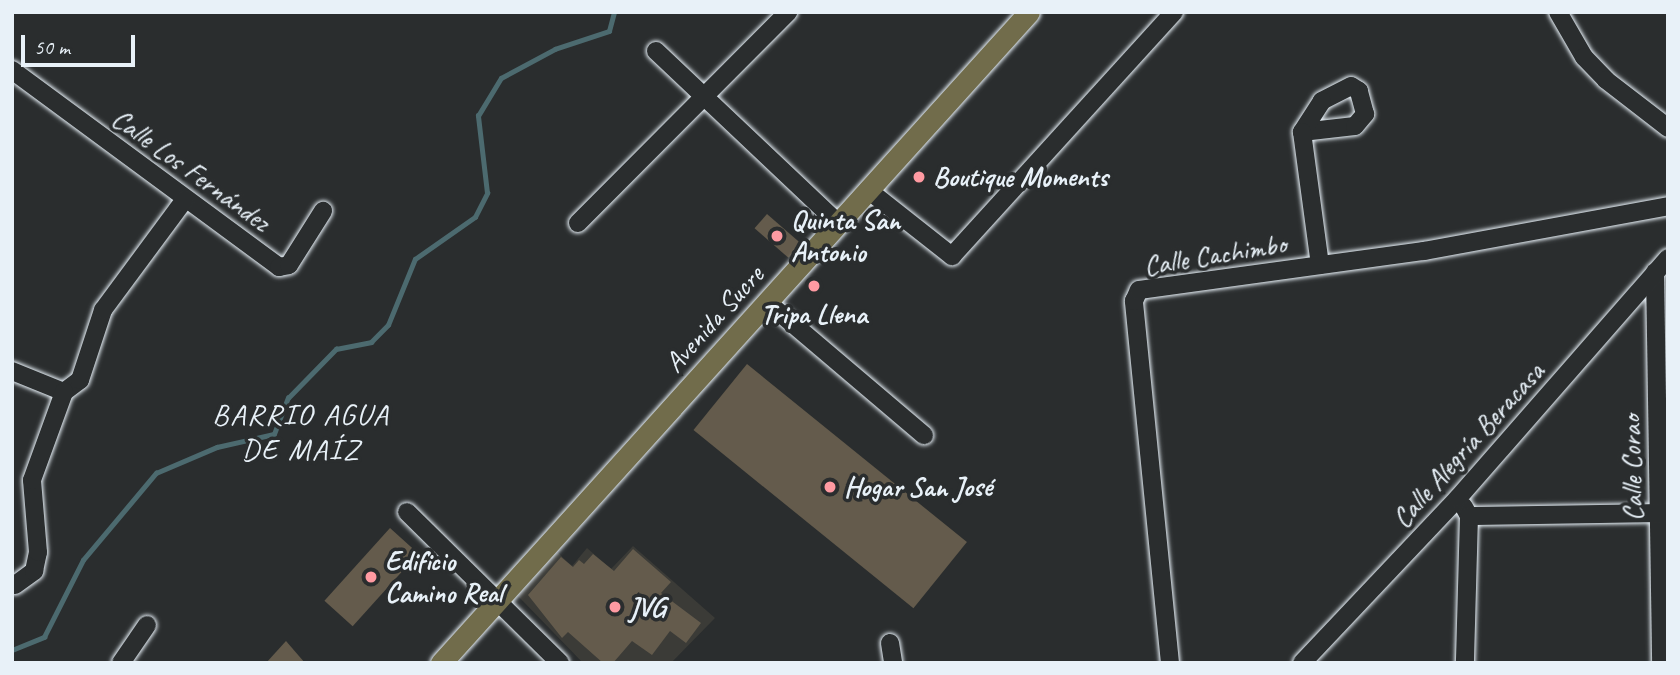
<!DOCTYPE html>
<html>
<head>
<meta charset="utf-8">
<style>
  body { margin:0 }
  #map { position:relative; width:1680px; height:675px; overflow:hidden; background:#2a2d2e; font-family:Caveat,sans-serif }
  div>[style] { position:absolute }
  .built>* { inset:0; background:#3b3b37 }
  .stream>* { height:4.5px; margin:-2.25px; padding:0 2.25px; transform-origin:2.25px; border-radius:2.25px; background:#4c6a6f }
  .building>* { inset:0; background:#645b4c; transform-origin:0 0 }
  .roads { filter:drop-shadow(0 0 2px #e8f1f8) drop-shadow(0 0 2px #e8f1f8) }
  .minor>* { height:18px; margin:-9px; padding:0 9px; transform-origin:9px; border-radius:9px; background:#2a2d2e }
  .major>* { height:21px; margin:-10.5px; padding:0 10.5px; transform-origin:10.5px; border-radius:10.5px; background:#716c4b }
  .dots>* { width:19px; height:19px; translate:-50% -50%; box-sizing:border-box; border:4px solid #2a2d2e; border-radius:50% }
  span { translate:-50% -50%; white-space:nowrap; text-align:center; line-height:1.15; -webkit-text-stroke:7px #2a2d2e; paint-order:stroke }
  .street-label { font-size:28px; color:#e8f1f8 }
  .poi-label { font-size:28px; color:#e8f1f8; font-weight:700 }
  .left { translate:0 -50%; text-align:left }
  .neighbourhood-label { font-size:30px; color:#e8f1f8; letter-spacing:2px }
  .frame { position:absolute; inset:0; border:14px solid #e8f1f8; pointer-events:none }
  .scale { position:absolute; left:21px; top:35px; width:114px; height:32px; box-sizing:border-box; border:4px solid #e8f1f8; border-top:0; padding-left:9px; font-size:21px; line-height:24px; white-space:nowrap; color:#e8f1f8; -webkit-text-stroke:5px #2a2d2e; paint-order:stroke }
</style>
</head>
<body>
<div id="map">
  <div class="built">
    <div style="clip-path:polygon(633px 546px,715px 618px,671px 663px,583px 663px,518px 596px,557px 552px,572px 566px,587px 548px,611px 569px)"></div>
  </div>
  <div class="stream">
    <div style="left:12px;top:650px;width:35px;rotate:-22deg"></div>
    <div style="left:44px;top:637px;width:86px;rotate:-63.1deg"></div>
    <div style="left:83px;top:560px;width:114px;rotate:-50deg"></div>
    <div style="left:156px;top:473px;width:66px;rotate:-23.1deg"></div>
    <div style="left:217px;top:447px;width:58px;rotate:-12.8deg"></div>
    <div style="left:274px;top:434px;width:39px;rotate:-69deg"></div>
    <div style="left:288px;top:398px;width:69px;rotate:-45.6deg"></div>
    <div style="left:336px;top:349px;width:36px;rotate:-11deg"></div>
    <div style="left:371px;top:342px;width:24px;rotate:-45deg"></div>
    <div style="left:388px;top:325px;width:71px;rotate:-67.8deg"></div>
    <div style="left:415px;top:259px;width:73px;rotate:-35deg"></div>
    <div style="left:475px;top:217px;width:27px;rotate:-63deg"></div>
    <div style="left:487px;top:193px;width:78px;rotate:-96.7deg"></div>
    <div style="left:478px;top:116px;width:44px;rotate:-58.8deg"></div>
    <div style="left:501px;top:78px;width:61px;rotate:-28.2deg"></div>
    <div style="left:555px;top:49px;width:57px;rotate:-18.4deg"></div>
    <div style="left:609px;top:31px;width:20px;rotate:-75deg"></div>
  </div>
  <div class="building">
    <div style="left:767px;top:214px;width:45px;height:19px;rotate:41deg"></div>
    <div style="left:747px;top:364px;width:283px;height:85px;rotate:39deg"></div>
    <div style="left:390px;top:528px;width:38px;height:98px;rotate:42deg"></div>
    <div style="clip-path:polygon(633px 549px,671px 582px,661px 593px,701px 623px,686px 643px,670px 631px,652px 655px,632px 641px,613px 663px,603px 663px,568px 632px,562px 638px,528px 595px,561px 557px,573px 567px,579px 560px,584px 564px,593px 554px,614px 571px)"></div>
    <div style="clip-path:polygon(286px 641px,305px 663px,266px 663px)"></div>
  </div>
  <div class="roads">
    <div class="minor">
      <div style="left:1558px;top:12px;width:52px;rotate:60deg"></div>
      <div style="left:1584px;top:57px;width:32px;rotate:46deg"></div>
      <div style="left:1606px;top:80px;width:78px;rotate:37.7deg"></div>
      <div style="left:656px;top:51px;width:250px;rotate:43.4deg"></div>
      <div style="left:12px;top:70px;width:332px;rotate:36.4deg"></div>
      <div style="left:279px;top:267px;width:10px;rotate:-11deg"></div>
      <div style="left:289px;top:265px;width:64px;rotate:-57.8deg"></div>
      <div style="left:1302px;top:132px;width:53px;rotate:-6.5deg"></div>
      <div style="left:1355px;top:126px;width:16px;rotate:-50deg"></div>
      <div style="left:1365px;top:114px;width:24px;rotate:-105deg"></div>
      <div style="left:1359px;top:91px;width:9px;rotate:-148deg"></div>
      <div style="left:1351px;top:86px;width:33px;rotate:153deg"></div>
      <div style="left:1322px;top:101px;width:37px;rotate:123deg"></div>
      <div style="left:1302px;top:132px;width:134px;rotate:82.3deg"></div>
      <div style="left:868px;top:190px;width:107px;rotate:38.2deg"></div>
      <div style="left:952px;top:256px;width:330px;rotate:-47.7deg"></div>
      <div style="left:578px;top:223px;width:298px;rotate:-45.1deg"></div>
      <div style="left:1655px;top:272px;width:391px;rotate:89.1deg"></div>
      <div style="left:767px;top:302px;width:206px;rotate:40.3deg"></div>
      <div style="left:12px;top:371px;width:56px;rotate:22deg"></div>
      <div style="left:64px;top:392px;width:20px;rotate:-37deg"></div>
      <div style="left:80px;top:380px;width:74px;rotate:-71.8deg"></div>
      <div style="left:103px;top:310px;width:138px;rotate:-53.5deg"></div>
      <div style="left:1464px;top:507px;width:10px;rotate:61deg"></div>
      <div style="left:1469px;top:516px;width:147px;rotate:91.6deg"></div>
      <div style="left:407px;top:512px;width:215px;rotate:44.6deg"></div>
      <div style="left:1469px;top:516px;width:199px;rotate:-0.9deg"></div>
      <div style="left:15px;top:585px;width:24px;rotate:-36deg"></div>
      <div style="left:34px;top:571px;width:19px;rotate:-78deg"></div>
      <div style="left:38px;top:552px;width:72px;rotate:-94.8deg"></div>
      <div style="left:32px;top:480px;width:94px;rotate:-70deg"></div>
      <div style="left:890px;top:643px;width:20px;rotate:81deg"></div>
      <div style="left:121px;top:663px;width:46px;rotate:-55.6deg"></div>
      <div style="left:1170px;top:663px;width:364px;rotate:-95.7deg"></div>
      <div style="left:1134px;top:301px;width:12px;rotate:-66deg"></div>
      <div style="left:1139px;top:290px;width:288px;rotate:-7.8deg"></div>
      <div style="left:1424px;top:251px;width:248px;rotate:-10.4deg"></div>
      <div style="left:1302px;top:663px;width:227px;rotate:-46.6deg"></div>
      <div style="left:1458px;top:498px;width:319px;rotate:-48.8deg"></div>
    </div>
    <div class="major">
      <div style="left:441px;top:663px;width:877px;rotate:-47.91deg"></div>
    </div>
  </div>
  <div class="dots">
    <div style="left:919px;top:177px;background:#ff9aa2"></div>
    <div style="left:777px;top:236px;background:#ff9aa2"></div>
    <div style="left:814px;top:286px;background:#ff9aa2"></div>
    <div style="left:830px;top:487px;background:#ff9aa2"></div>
    <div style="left:371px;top:577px;background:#ff9aa2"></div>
    <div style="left:615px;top:607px;background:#ff9aa2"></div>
  </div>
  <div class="street-label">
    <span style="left:191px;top:170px;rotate:36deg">Calle Los Fernández</span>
    <span style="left:1215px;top:255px;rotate:-9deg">Calle Cachimbo</span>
    <span style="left:714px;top:319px;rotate:-48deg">Avenida Sucre</span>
    <span style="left:1468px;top:445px;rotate:-48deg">Calle Alegría Beracasa</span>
    <span style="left:1632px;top:468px;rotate:-91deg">Calle Corao</span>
  </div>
  <div class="poi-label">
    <span class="left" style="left:933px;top:177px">Boutique Moments</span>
    <span class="left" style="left:791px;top:236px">Quinta San<br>Antonio</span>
    <span style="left:814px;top:314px">Tripa Llena</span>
    <span class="left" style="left:844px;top:487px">Hogar San José</span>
    <span class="left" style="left:385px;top:577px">Edificio<br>Camino Real</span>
    <span class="left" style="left:629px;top:607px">JVG</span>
  </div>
  <div class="neighbourhood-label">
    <span style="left:301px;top:431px">BARRIO AGUA<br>DE MAÍZ</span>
  </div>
  <div class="frame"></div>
  <div class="scale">50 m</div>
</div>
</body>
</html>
